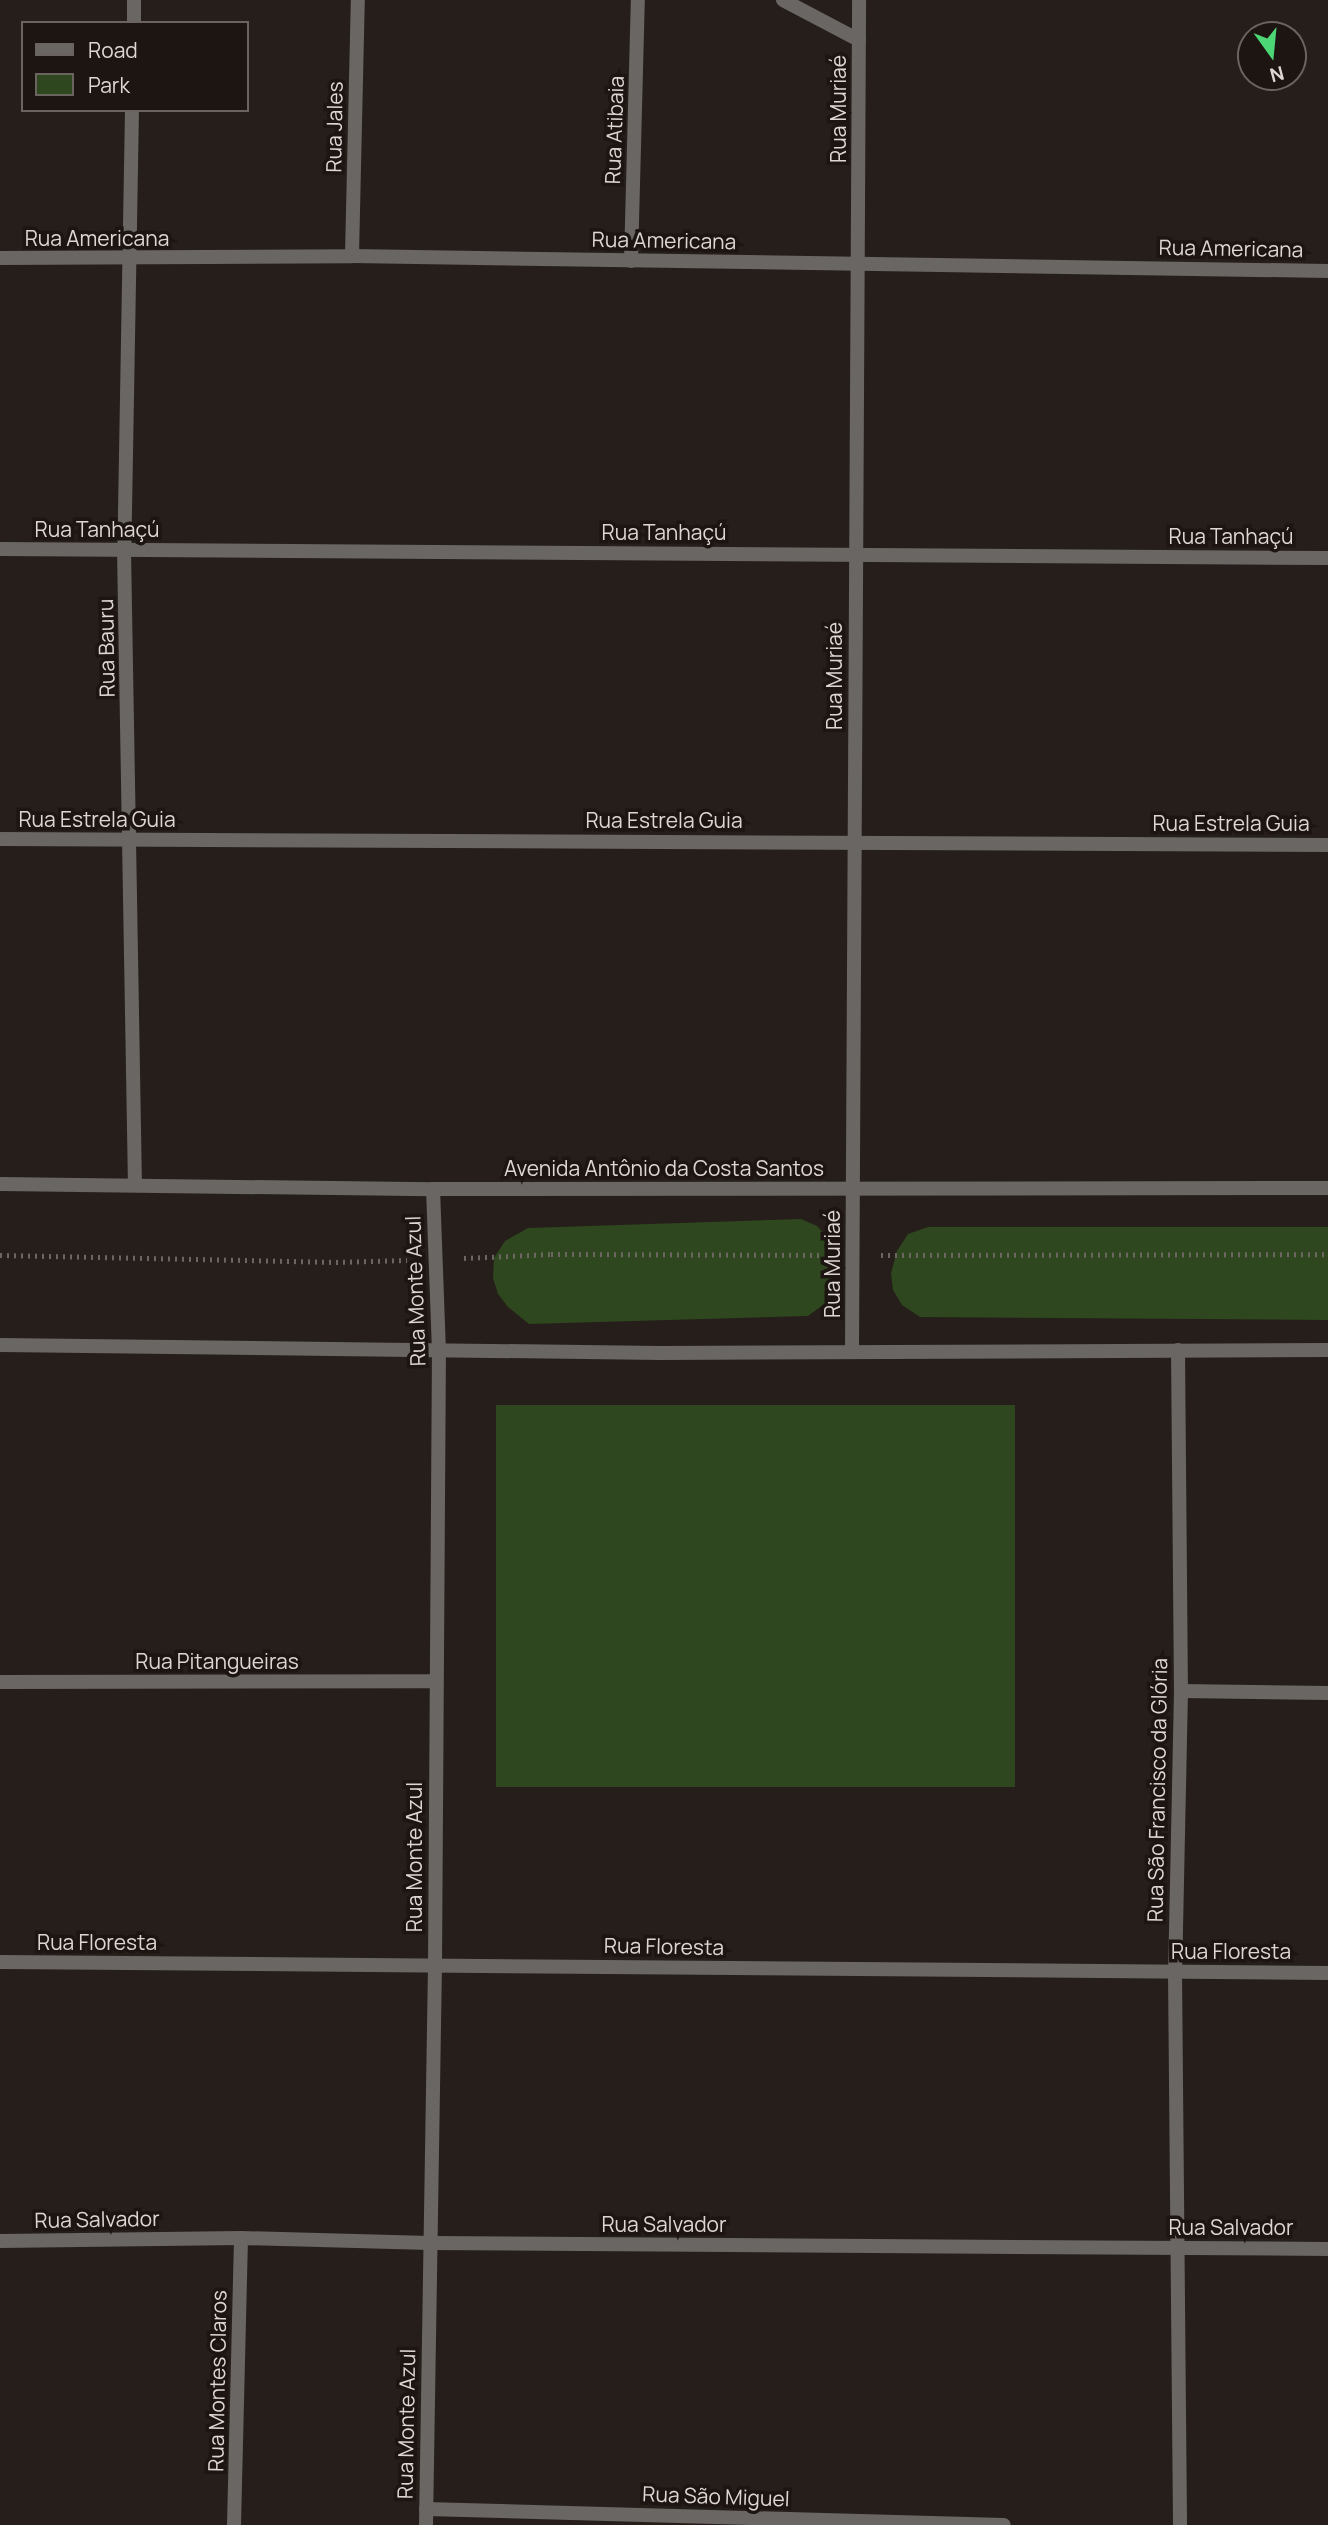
<!DOCTYPE html>
<html>
<head>
<meta charset="utf-8">
<style>
  body { margin:0 }
  #map { position:relative; width:1328px; height:2525px; overflow:hidden; background:#261e1a; font-family:Manrope,sans-serif }
  div>[style] { position:absolute }
  .green>* { inset:0; background:#2e471e; transform-origin:0 0 }
  .path>* { height:4.5px; margin-top:-2.25px; transform-origin:0; background:repeating-linear-gradient(90deg,#6c6562 0 2px,transparent 0 7px) }
  .minor>* { height:14px; margin:-7px; padding:0 7px; transform-origin:7px; border-radius:7px; background:#696663 }
  .tertiary>* { height:14px; margin:-7px; padding:0 7px; transform-origin:7px; border-radius:7px; background:#696663 }
  span { translate:-50% -50%; white-space:nowrap; text-align:center; line-height:1.15; -webkit-text-stroke:7px #1d1511; paint-order:stroke }
  .street-label { font-size:21px; color:#ddd7d4 }
  .legend { position:absolute; left:21px; top:21px; width:228px; height:91px; box-sizing:border-box; background:#1d1511; border:2px solid #6a635f; margin:0; padding:9px 12px; list-style:none; font-size:21px; color:#ddd7d4 }
  .legend li { display:flex; align-items:center; gap:14px; height:35px }
  .legend b { width:35px; border:2px solid #6a635f }
  .north { position:absolute; left:1237px; top:21px; width:70px; height:70px; box-sizing:border-box; background:#1d1511; border:2px solid #6a635f; border-radius:50%; rotate:165deg; font-size:19px; font-weight:700; line-height:28px; text-align:center; color:#ddd7d4 }
  .north::after { content:''; display:block; margin:auto; width:24px; height:32px; background:#4cd676; clip-path:polygon(50% 0,100% 100%,50% 72%,0 100%) }
</style>
</head>
<body>
<div id="map">
  <div class="green">
    <div style="clip-path:polygon(801px 1219px,817px 1226px,831px 1242px,837px 1261px,838px 1282px,827px 1302px,808px 1316px,529px 1324px,508px 1307px,498px 1294px,493px 1278px,494px 1258px,505px 1241px,528px 1228px)"></div>
    <div style="clip-path:polygon(928px 1227px,1328px 1227px,1328px 1320px,920px 1317px,902px 1305px,893px 1290px,891px 1273px,897px 1251px,908px 1234px)"></div>
    <div style="left:1015px;top:1405px;width:382px;height:519px;rotate:90deg"></div>
  </div>
  <div class="path">
    <div style="left:0;top:1255px;width:336px;rotate:1.2deg"></div>
    <div style="left:336px;top:1262px;width:71px;rotate:-1.6deg"></div>
    <div style="left:881px;top:1255px;width:447px;rotate:-0.1deg"></div>
    <div style="left:464px;top:1258px;width:87px;rotate:-2.6deg"></div>
    <div style="left:551px;top:1254px;width:272px;rotate:0.2deg"></div>
  </div>
  <div class="minor">
    <div style="left:783px;top:0;width:86px;rotate:27.8deg"></div>
    <div style="left:134px;top:23px;width:23px;rotate:-90deg"></div>
    <div style="left:132px;top:110px;width:440px;rotate:91deg"></div>
    <div style="left:124px;top:550px;width:634px;rotate:89.01deg"></div>
    <div style="left:352px;top:256px;width:256px;rotate:-88.7deg"></div>
    <div style="left:0;top:258px;width:352px;rotate:-0.3deg"></div>
    <div style="left:352px;top:256px;width:976px;rotate:0.88deg"></div>
    <div style="left:631px;top:261px;width:261px;rotate:-88.5deg"></div>
    <div style="left:0;top:549px;width:1328px;rotate:0.39deg"></div>
    <div style="left:0;top:839px;width:1328px;rotate:0.26deg"></div>
    <div style="left:1178px;top:1350px;width:341px;rotate:89.5deg"></div>
    <div style="left:1181px;top:1691px;width:281px;rotate:91.2deg"></div>
    <div style="left:1175px;top:1972px;width:553px;rotate:89.48deg"></div>
    <div style="left:852px;top:1352px;width:1352px;rotate:-89.7deg"></div>
    <div style="left:0;top:1682px;width:434px;rotate:-0.1deg"></div>
    <div style="left:1181px;top:1691px;width:147px;rotate:0.8deg"></div>
    <div style="left:0;top:1962px;width:1328px;rotate:0.47deg"></div>
    <div style="left:0;top:2241px;width:241px;rotate:-0.7deg"></div>
    <div style="left:241px;top:2238px;width:189px;rotate:1.5deg"></div>
    <div style="left:430px;top:2243px;width:898px;rotate:0.38deg"></div>
    <div style="left:426px;top:2509px;width:578px;rotate:1.59deg"></div>
    <div style="left:234px;top:2525px;width:287px;rotate:-88.6deg"></div>
    <div style="left:426px;top:2525px;width:560px;rotate:-89.08deg"></div>
    <div style="left:435px;top:1965px;width:613px;rotate:-89.63deg"></div>
    <div style="left:439px;top:1352px;width:163px;rotate:-92.1deg"></div>
  </div>
  <div class="tertiary">
    <div style="left:0;top:1184px;width:433px;rotate:0.7deg"></div>
    <div style="left:433px;top:1189px;width:895px;rotate:-0.06deg"></div>
    <div style="left:0;top:1345px;width:660px;rotate:0.69deg"></div>
    <div style="left:660px;top:1353px;width:668px;rotate:-0.26deg"></div>
  </div>
  <div class="street-label">
    <span style="left:838px;top:109px;rotate:-90deg">Rua Muriaé</span>
    <span style="left:334px;top:127px;rotate:-89deg">Rua Jales</span>
    <span style="left:614px;top:130px;rotate:-88deg">Rua Atibaia</span>
    <span style="left:97px;top:238px">Rua Americana</span>
    <span style="left:664px;top:240px;rotate:1deg">Rua Americana</span>
    <span style="left:1231px;top:248px;rotate:1deg">Rua Americana</span>
    <span style="left:97px;top:529px">Rua Tanhaçú</span>
    <span style="left:664px;top:532px">Rua Tanhaçú</span>
    <span style="left:1231px;top:536px">Rua Tanhaçú</span>
    <span style="left:106px;top:648px;rotate:-91deg">Rua Bauru</span>
    <span style="left:834px;top:676px;rotate:-90deg">Rua Muriaé</span>
    <span style="left:97px;top:819px">Rua Estrela Guia</span>
    <span style="left:664px;top:820px">Rua Estrela Guia</span>
    <span style="left:1231px;top:823px">Rua Estrela Guia</span>
    <span style="left:664px;top:1168px">Avenida Antônio da Costa Santos</span>
    <span style="left:832px;top:1264px;rotate:-90deg">Rua Muriaé</span>
    <span style="left:415px;top:1291px;rotate:-92deg">Rua Monte Azul</span>
    <span style="left:217px;top:1661px">Rua Pitangueiras</span>
    <span style="left:1157px;top:1790px;rotate:-89deg">Rua São Francisco da Glória</span>
    <span style="left:414px;top:1857px;rotate:-90deg">Rua Monte Azul</span>
    <span style="left:97px;top:1942px">Rua Floresta</span>
    <span style="left:664px;top:1946px;rotate:1deg">Rua Floresta</span>
    <span style="left:1231px;top:1951px">Rua Floresta</span>
    <span style="left:97px;top:2219px;rotate:-1deg">Rua Salvador</span>
    <span style="left:664px;top:2224px">Rua Salvador</span>
    <span style="left:1231px;top:2227px">Rua Salvador</span>
    <span style="left:217px;top:2381px;rotate:-89deg">Rua Montes Claros</span>
    <span style="left:406px;top:2424px;rotate:-89deg">Rua Monte Azul</span>
    <span style="left:716px;top:2496px;rotate:2deg">Rua São Miguel</span>
  </div>
  <ul class="legend">
  <li><b style="height:9px;background:#696663"></b>Road</li>
  <li><b style="height:19px;background:#2e471e"></b>Park</li>
  </ul>
  <div class="north">N</div>
</div>
</body>
</html>
